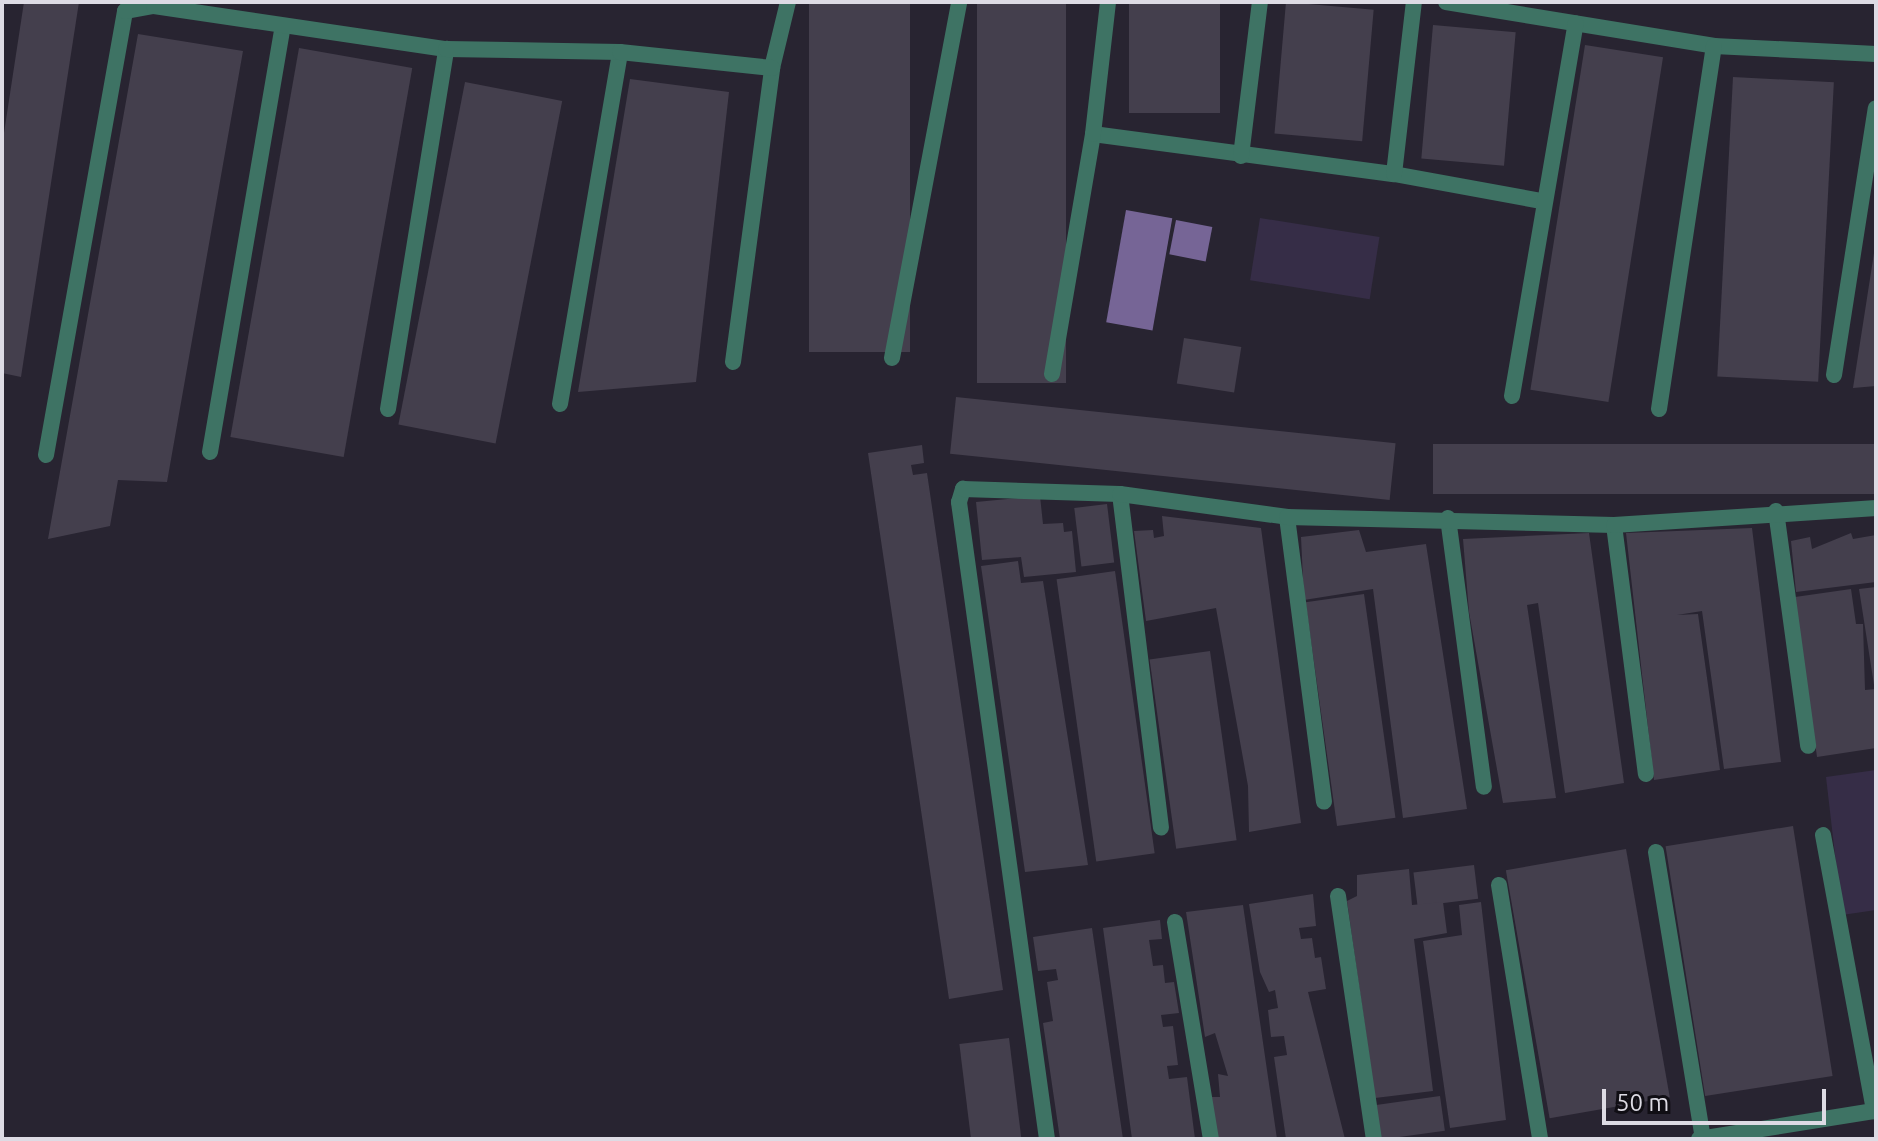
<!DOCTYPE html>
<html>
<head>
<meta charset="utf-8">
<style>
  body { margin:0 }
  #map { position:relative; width:1878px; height:1141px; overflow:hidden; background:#282431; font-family:Ubuntu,sans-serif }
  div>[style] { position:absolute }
  .green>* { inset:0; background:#362d47; transform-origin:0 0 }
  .water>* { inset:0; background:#766596; transform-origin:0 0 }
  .building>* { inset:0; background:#443f4d; transform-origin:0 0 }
  .street>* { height:16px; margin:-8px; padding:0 8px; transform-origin:8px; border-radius:8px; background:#3e7364 }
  span { translate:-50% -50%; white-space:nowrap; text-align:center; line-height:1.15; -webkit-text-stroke:6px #100e14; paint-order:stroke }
  .frame { position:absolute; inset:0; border:4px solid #dddbe4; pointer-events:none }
  .scale { position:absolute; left:1602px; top:1089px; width:224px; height:36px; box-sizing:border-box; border:4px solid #dddbe4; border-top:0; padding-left:10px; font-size:24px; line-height:28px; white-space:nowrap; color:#dddbe4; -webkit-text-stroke:6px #100e14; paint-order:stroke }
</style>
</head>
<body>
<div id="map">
  <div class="green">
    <div style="left:1260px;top:218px;width:121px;height:63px;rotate:9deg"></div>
    <div style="clip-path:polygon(1876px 770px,1876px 910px,1842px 915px,1826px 777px)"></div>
  </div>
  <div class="water">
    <div style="left:1126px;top:210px;width:47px;height:114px;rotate:10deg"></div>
    <div style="left:1176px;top:220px;width:37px;height:35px;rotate:11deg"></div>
  </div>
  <div class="building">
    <div style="clip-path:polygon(24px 2px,79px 2px,21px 377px,2px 373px,2px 146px)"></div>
    <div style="left:809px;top:2px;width:101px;height:350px"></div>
    <div style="left:977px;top:2px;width:89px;height:381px"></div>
    <div style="left:1129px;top:2px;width:91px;height:111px"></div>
    <div style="left:1286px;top:2px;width:88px;height:132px;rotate:5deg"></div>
    <div style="left:1433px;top:25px;width:83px;height:134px;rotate:5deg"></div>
    <div style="clip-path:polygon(138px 34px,243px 51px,167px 482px,118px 480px,110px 526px,48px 539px)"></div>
    <div style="left:1585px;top:45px;width:79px;height:349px;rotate:9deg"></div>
    <div style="left:299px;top:48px;width:115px;height:395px;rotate:10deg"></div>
    <div style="left:1733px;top:77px;width:101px;height:300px;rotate:3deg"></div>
    <div style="clip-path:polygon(630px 79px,729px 92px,696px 382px,578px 392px)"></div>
    <div style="left:465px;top:82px;width:99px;height:349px;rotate:11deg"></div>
    <div style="clip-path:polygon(1874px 253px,1876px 386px,1853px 388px)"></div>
    <div style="left:1184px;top:338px;width:58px;height:46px;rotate:9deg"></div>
    <div style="left:956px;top:397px;width:442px;height:57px;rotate:6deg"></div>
    <div style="left:1433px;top:444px;width:443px;height:50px"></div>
    <div style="clip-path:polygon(922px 445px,924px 463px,911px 465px,913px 475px,927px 473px,1003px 990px,949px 999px,868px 453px)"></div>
    <div style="clip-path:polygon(1040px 496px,1043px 524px,1063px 523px,1064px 532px,1072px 531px,1076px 572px,1024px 577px,1021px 557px,982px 560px,976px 502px)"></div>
    <div style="left:1107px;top:504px;width:59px;height:33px;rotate:83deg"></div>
    <div style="clip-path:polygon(1162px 516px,1261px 528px,1301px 823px,1249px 832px,1248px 786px,1216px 608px,1146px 621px,1134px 531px,1153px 530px,1154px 538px,1164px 536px)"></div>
    <div style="clip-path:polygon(1752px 528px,1781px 762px,1724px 769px,1702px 611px,1677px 615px,1698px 614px,1720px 770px,1654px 780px,1626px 533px)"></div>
    <div style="clip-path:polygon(1359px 530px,1366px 552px,1426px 544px,1467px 809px,1403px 818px,1373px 589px,1304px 600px,1301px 537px)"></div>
    <div style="clip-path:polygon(1589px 533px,1624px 783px,1565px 793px,1538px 603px,1527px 605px,1556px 798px,1503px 803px,1469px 612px,1463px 539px)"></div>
    <div style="clip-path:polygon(1851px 533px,1853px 539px,1876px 535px,1876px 582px,1796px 592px,1791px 541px,1810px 537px,1812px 549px)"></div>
    <div style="clip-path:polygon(1018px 561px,1021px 583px,1043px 581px,1088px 865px,1025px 872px,981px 566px)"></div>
    <div style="left:1115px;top:571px;width:285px;height:59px;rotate:82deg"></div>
    <div style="clip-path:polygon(1876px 587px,1876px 684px,1874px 685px,1859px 589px)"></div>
    <div style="clip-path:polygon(1851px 589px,1856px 624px,1863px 624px,1865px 690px,1876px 689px,1876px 748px,1817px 757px,1795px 597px)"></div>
    <div style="left:1364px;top:594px;width:226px;height:59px;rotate:82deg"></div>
    <div style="left:1210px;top:651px;width:191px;height:61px;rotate:82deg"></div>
    <div style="left:1793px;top:826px;width:253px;height:129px;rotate:81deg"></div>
    <div style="left:1626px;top:849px;width:252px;height:122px;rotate:80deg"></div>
    <div style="left:1474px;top:865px;width:34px;height:61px;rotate:83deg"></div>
    <div style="clip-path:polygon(1409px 869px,1412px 905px,1443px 902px,1447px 933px,1414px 939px,1433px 1091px,1375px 1098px,1347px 901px,1357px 896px,1357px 875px)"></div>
    <div style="clip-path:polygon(1313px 894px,1316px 926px,1299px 928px,1301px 939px,1312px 938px,1315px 958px,1321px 957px,1326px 989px,1308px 992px,1345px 1139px,1286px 1139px,1274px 1057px,1287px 1055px,1284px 1036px,1271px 1037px,1268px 1010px,1278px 1008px,1275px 990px,1269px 992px,1260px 972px,1249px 904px)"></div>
    <div style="clip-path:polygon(1481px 902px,1506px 1120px,1450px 1128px,1423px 941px,1462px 935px,1459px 905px)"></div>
    <div style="clip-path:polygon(1243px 905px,1277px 1139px,1215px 1139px,1209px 1097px,1220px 1097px,1218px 1074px,1228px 1076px,1215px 1033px,1205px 1037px,1186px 912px)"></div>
    <div style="clip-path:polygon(1160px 920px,1162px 939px,1149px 940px,1153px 966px,1163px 965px,1165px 983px,1174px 982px,1179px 1013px,1161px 1015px,1163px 1027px,1173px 1026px,1178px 1065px,1167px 1066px,1169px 1079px,1187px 1077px,1195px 1139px,1132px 1139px,1103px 928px)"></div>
    <div style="clip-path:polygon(1092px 928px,1123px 1139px,1060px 1139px,1043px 1023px,1053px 1021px,1047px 982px,1058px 980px,1056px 969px,1038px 971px,1033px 937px)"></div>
    <div style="left:1009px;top:1038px;width:102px;height:50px;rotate:83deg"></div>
    <div style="left:1440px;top:1096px;width:35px;height:68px;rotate:82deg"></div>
  </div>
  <div class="street">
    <div style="left:1446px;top:2px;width:272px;rotate:9.3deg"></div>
    <div style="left:1714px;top:46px;width:162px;rotate:2.8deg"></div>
    <div style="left:1093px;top:134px;width:304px;rotate:7.6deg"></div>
    <div style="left:1394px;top:174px;width:149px;rotate:10.4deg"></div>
    <div style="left:1241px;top:156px;width:155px;rotate:-83deg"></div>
    <div style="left:1394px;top:174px;width:173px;rotate:-83.4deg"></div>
    <div style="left:892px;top:358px;width:362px;rotate:-79.3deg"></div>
    <div style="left:733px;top:362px;width:297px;rotate:-82.4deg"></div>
    <div style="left:772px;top:68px;width:68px;rotate:-76.4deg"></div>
    <div style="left:1052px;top:374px;width:243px;rotate:-80.3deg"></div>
    <div style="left:1093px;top:134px;width:133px;rotate:-83.5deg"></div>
    <div style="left:1834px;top:375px;width:270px;rotate:-81.1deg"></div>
    <div style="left:1512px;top:396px;width:378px;rotate:-80.3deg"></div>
    <div style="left:560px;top:404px;width:357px;rotate:-80.3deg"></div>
    <div style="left:388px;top:409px;width:365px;rotate:-80.8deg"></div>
    <div style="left:1659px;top:409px;width:367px;rotate:-81.4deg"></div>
    <div style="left:210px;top:452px;width:432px;rotate:-80.3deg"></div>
    <div style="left:46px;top:455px;width:451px;rotate:-79.9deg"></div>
    <div style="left:125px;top:11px;width:29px;rotate:-10deg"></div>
    <div style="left:154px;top:6px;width:295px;rotate:8.4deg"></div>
    <div style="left:446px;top:49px;width:174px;rotate:1deg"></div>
    <div style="left:620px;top:52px;width:153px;rotate:6deg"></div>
    <div style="left:1120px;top:494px;width:336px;rotate:83deg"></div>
    <div style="left:1776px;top:511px;width:237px;rotate:82.2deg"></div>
    <div style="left:1287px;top:517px;width:287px;rotate:82.6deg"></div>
    <div style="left:1448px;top:518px;width:271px;rotate:82.4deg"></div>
    <div style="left:1614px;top:525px;width:251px;rotate:82.7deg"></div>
    <div style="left:1823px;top:835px;width:281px;rotate:79.5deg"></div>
    <div style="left:1656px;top:852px;width:290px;rotate:80.7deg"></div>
    <div style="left:1499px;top:885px;width:257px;rotate:80.8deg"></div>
    <div style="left:1338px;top:896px;width:246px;rotate:81.6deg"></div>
    <div style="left:1175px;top:922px;width:220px;rotate:80.6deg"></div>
    <div style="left:1047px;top:1139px;width:643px;rotate:-97.87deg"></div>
    <div style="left:959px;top:502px;width:14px;rotate:-73deg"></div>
    <div style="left:963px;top:489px;width:157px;rotate:1.8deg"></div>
    <div style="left:1120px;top:494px;width:169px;rotate:7.8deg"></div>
    <div style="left:1287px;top:517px;width:327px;rotate:1.4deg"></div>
    <div style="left:1614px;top:525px;width:263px;rotate:-3.7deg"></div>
    <div style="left:1699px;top:1139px;width:177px;rotate:-9.1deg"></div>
  </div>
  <div class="frame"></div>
  <div class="scale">50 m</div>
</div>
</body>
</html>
